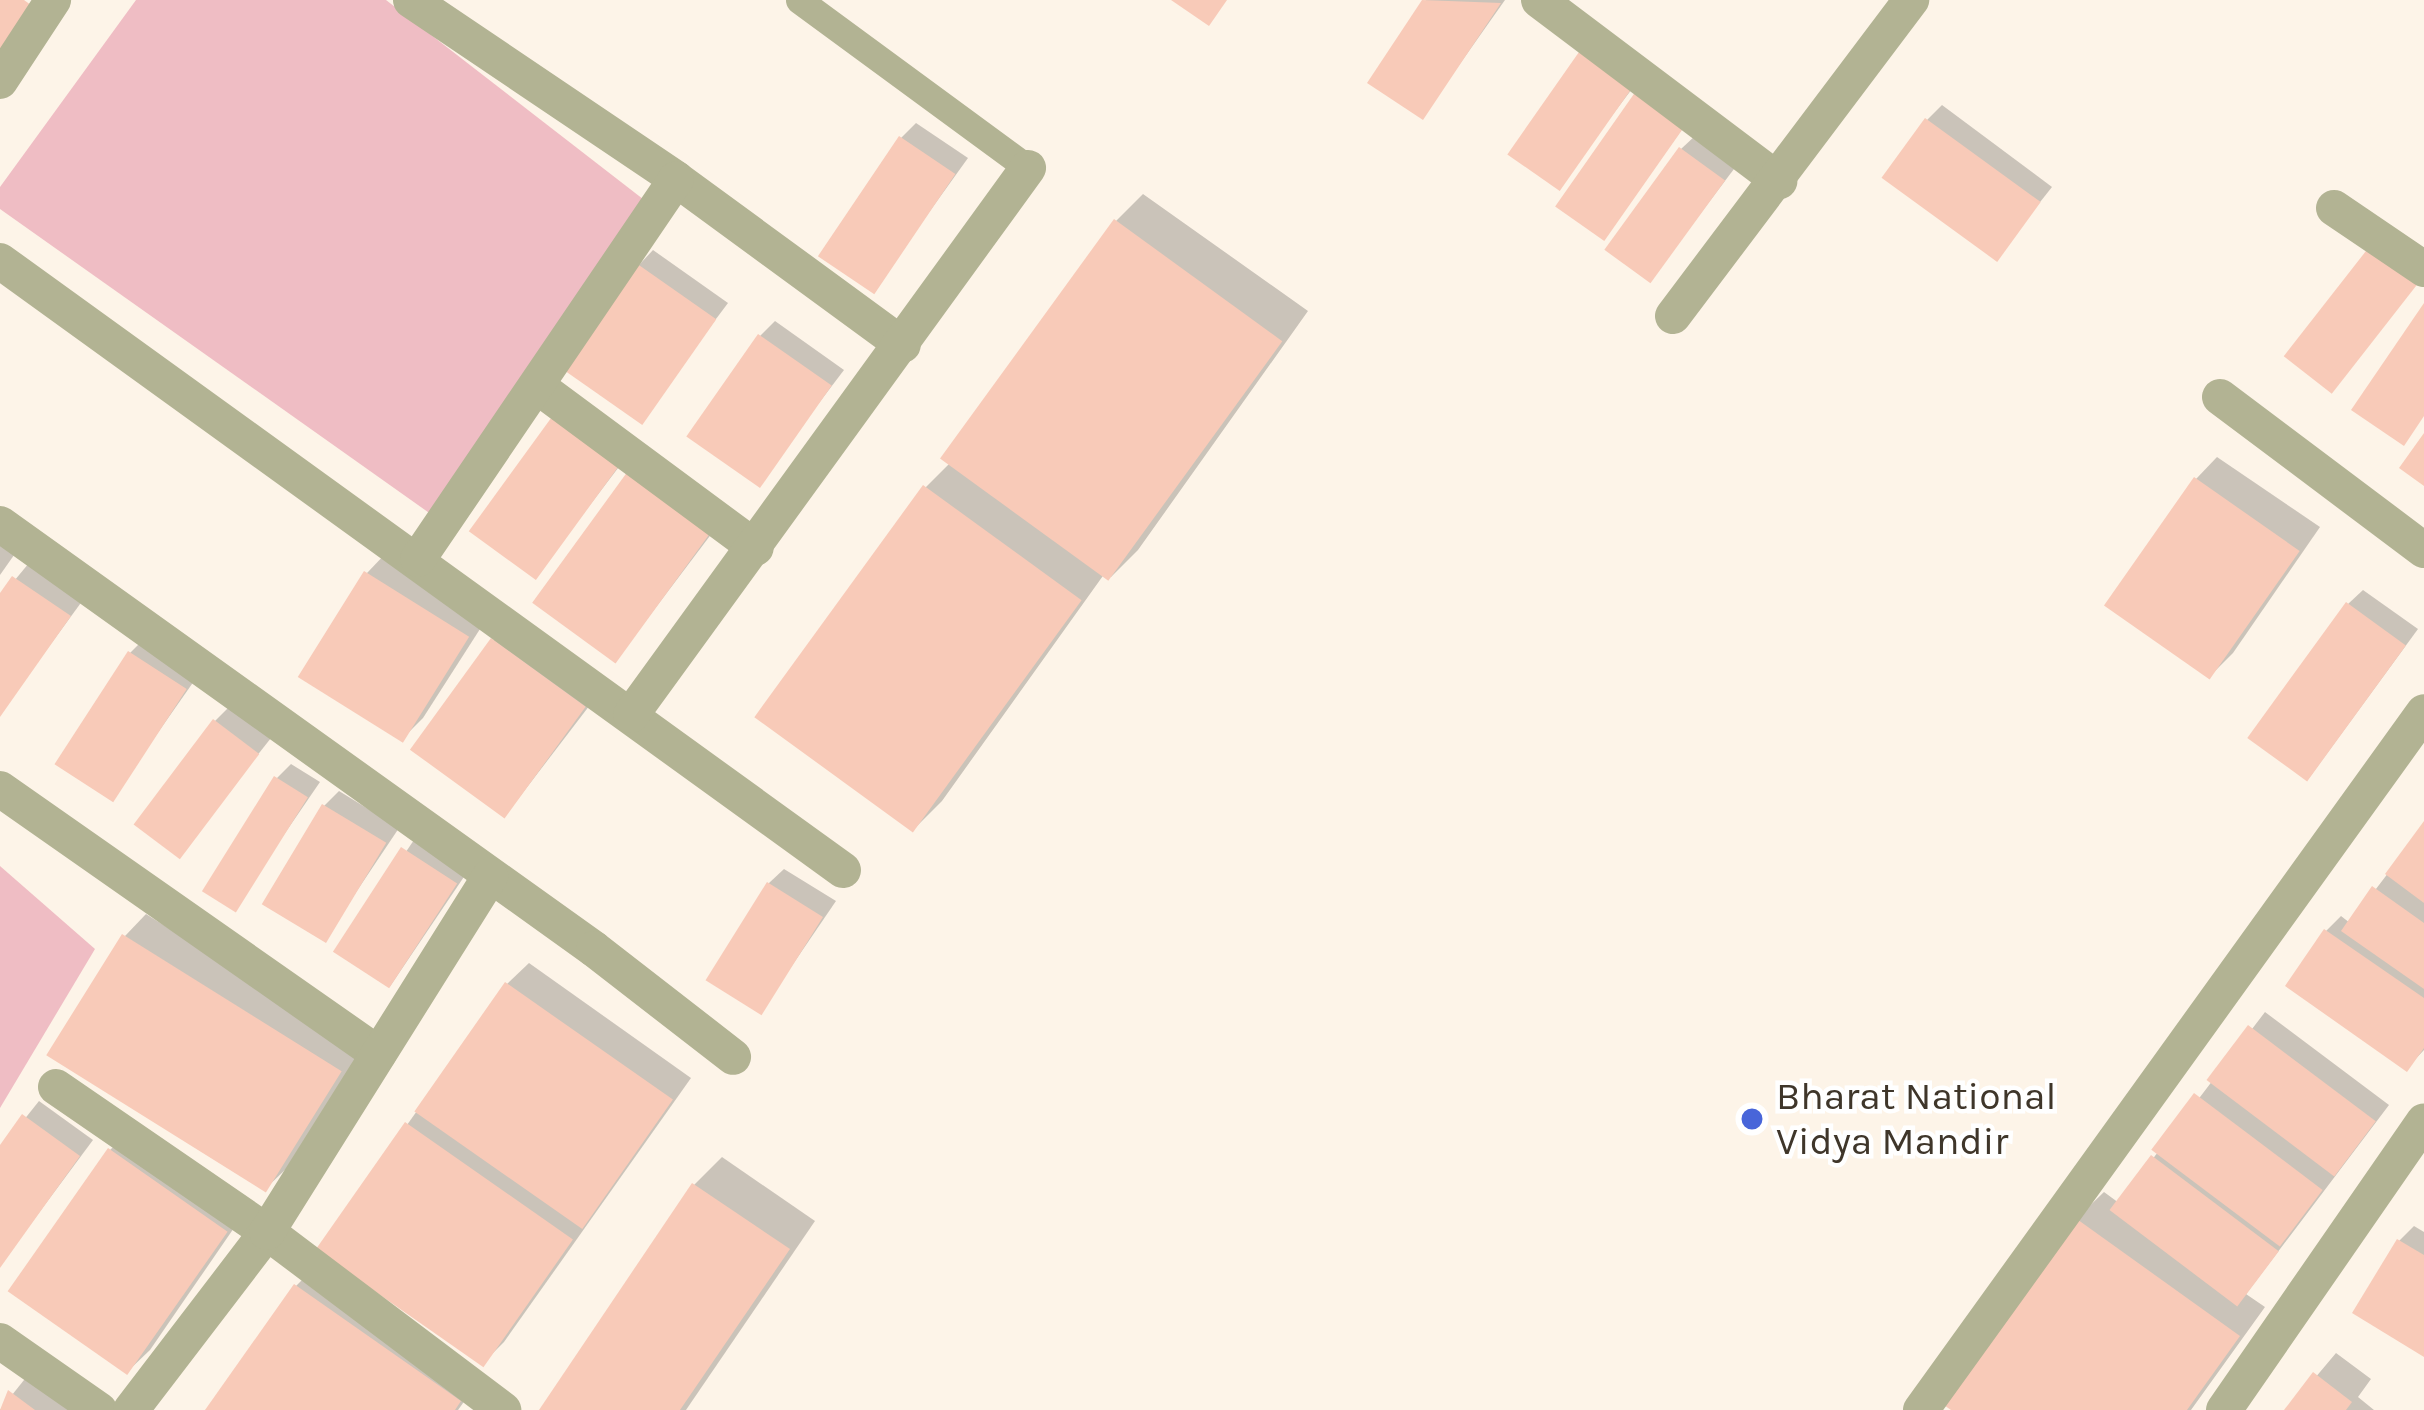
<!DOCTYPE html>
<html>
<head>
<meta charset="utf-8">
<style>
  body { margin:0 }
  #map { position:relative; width:2424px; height:1410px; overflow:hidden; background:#fdf4e8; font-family:Karla,sans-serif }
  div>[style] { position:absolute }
  .green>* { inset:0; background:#efbdc4 }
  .shadow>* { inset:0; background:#0003; transform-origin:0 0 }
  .building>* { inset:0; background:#f8cab8; transform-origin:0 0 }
  .lane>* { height:27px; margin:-13.5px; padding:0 13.5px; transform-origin:13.5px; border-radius:13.5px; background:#b2b393 }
  .street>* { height:36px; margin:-18px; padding:0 18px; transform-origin:18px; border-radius:18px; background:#b2b393 }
  .dots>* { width:33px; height:33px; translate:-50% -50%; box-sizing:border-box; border:6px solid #fff; border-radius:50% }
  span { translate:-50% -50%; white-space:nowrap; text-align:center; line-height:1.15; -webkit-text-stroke:9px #fff; paint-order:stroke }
  .poi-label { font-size:39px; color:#3f362a }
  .left { translate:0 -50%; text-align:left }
</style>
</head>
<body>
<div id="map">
  <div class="green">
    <div style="clip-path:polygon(136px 0,386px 0,661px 213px,442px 522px,0 209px,0 187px)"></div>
    <div style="clip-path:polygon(0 866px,95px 949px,0 1108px)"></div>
  </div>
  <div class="shadow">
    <div style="clip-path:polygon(1426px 0,1505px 0,1423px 116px,1371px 82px)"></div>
    <div style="clip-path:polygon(1596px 39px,1644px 73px,1558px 187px)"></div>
    <div style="clip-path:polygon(1942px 105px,2052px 187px,1996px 258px,1927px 120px)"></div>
    <div style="clip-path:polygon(1697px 109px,1603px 237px,1559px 205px)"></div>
    <div style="clip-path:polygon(916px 123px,968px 158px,873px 290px,901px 138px)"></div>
    <div style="clip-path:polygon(1696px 135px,1737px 165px,1651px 279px,1681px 149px)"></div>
    <div style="clip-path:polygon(1143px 194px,1308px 311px,1138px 550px,1111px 577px,1105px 573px,942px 801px,915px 828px,926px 487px,951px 462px,1116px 221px)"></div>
    <div style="clip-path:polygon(653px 250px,728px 303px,640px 420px,639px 265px)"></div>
    <div style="clip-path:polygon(775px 321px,844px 370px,758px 483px,760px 336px)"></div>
    <div style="clip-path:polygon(571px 401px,634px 447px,536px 576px)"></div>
    <div style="clip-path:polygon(652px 451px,731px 508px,616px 660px)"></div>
    <div style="clip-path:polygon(2217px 457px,2320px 527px,2233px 653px,2211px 675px,2196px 479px)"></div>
    <div style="clip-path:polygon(0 534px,19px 548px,0 575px)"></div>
    <div style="clip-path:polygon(388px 551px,489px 615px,423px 718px,401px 740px,367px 573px)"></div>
    <div style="clip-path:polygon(29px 563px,83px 600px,1px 712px,0 598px)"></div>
    <div style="clip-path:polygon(2363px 590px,2418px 629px,2309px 778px,2348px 604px)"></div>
    <div style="clip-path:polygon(515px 619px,606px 684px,505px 816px,494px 640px)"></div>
    <div style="clip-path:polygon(145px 638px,199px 674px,112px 798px,130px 653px)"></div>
    <div style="clip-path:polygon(230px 706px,271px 738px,179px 855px,215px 721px)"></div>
    <div style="clip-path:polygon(291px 764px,320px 782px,233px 909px,277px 778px)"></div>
    <div style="clip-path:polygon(339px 791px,399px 828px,324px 940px,324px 806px)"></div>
    <div style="clip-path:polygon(2424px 826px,2424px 1050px,2407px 1068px,2326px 931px,2341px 916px,2350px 923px)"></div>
    <div style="left:418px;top:834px;width:62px;height:143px;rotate:34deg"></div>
    <div style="clip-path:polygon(784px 869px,836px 901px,761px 1011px,769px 883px)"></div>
    <div style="clip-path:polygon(146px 914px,361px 1050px,286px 1169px,264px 1190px,125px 936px)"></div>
    <div style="clip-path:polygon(529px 963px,691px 1078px,504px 1342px,482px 1364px,319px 1249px,507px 984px)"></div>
    <div style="clip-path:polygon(2265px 1012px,2389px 1105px,2246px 1294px,2265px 1307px,2191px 1410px,1956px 1410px,2076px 1219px,2104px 1192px,2119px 1203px)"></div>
    <div style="clip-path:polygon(39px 1101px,93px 1140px,0 1265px,0 1150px)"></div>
    <div style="clip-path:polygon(132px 1129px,247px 1209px,150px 1350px,128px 1371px,110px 1150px)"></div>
    <div style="clip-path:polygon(722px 1157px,815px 1221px,686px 1410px,543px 1410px,694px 1185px)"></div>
    <div style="clip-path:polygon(2414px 1226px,2424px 1232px,2424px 1354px,2399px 1241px)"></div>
    <div style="clip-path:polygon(318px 1264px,481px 1378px,458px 1410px,208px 1410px,296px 1286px)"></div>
    <div style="clip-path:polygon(2336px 1353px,2371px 1379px,2358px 1397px,2374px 1410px,2288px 1410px)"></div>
    <div style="clip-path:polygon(32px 1370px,84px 1410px,0 1410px)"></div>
  </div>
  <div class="building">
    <div style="clip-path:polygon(0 0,24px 0,38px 10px,0 64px)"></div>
    <div style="clip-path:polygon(1171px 0,1227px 0,1209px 26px)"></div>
    <div style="clip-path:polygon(1422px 0,1501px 3px,1423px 120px,1367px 83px)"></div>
    <div style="left:1579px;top:52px;width:64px;height:125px;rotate:35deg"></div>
    <div style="left:1636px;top:91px;width:60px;height:141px;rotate:35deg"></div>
    <div style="left:1925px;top:118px;width:143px;height:74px;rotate:36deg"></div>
    <div style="left:899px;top:136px;width:68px;height:145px;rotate:34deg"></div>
    <div style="left:1679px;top:147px;width:57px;height:127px;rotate:36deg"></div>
    <div style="left:1114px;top:219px;width:208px;height:296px;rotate:36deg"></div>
    <div style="left:2373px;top:242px;width:61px;height:145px;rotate:38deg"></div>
    <div style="left:636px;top:263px;width:98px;height:129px;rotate:35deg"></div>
    <div style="clip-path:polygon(2424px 303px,2424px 416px,2404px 446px,2351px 410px)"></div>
    <div style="left:758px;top:334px;width:90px;height:125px;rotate:35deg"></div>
    <div style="left:554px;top:414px;width:83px;height:145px;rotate:36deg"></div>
    <div style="clip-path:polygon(2424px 433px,2424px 486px,2399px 468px)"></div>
    <div style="left:628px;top:471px;width:103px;height:163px;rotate:36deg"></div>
    <div style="left:2194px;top:477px;width:129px;height:157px;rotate:35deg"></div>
    <div style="left:923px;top:485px;width:196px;height:287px;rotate:36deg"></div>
    <div style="left:364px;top:571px;width:124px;height:125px;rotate:32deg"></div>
    <div style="clip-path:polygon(12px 576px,71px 616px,0 717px,0 593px)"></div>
    <div style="left:2346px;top:602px;width:74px;height:168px;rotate:36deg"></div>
    <div style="left:491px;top:638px;width:117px;height:138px;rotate:36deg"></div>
    <div style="left:128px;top:651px;width:70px;height:135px;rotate:33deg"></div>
    <div style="left:213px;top:719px;width:58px;height:132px;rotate:37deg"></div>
    <div style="left:274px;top:776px;width:40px;height:136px;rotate:32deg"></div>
    <div style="left:322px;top:804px;width:75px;height:117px;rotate:31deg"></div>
    <div style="clip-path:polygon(2424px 821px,2424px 903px,2385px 874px)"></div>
    <div style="left:401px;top:847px;width:67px;height:125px;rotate:33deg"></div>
    <div style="left:767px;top:882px;width:66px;height:116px;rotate:32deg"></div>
    <div style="clip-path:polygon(2372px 886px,2424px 923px,2424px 989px,2341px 931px)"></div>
    <div style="clip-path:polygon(2324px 929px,2424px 998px,2424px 1048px,2407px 1072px,2285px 986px)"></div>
    <div style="left:122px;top:934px;width:259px;height:143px;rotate:32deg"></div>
    <div style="left:505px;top:982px;width:205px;height:158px;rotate:35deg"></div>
    <div style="left:2248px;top:1025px;width:160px;height:69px;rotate:37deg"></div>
    <div style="left:2194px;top:1093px;width:161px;height:71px;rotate:37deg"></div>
    <div style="clip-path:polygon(22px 1114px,80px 1156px,0 1268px,0 1145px)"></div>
    <div style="left:405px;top:1122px;width:205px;height:156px;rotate:35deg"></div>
    <div style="left:108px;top:1148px;width:146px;height:175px;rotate:35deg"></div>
    <div style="left:2151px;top:1155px;width:160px;height:69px;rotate:37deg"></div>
    <div style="clip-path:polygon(692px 1183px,790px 1249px,680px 1410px,539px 1410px)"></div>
    <div style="clip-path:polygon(2074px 1217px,2240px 1336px,2187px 1410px,1951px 1410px,1941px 1403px)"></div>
    <div style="clip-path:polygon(2397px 1239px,2424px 1255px,2424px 1357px,2352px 1313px)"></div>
    <div style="clip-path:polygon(294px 1284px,461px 1401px,455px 1410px,205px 1410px)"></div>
    <div style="clip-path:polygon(2313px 1372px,2352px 1402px,2346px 1410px,2284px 1410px)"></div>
    <div style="clip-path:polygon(8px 1390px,35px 1410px,0 1410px)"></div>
  </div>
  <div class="lane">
    <div style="left:799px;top:0;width:284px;rotate:36.3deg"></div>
  </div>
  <div class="street">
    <div style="left:411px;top:0;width:320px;rotate:34deg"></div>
    <div style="left:676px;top:179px;width:281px;rotate:36.2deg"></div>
    <div style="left:1539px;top:0;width:301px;rotate:37deg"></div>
    <div style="left:0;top:81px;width:97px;rotate:-56.8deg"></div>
    <div style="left:2334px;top:208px;width:109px;rotate:34.1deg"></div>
    <div style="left:0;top:261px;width:1040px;rotate:35.85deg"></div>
    <div style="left:1673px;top:316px;width:396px;rotate:-53deg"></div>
    <div style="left:537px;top:386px;width:272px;rotate:36.5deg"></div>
    <div style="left:2220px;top:397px;width:255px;rotate:36.9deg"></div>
    <div style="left:0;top:524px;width:730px;rotate:35.58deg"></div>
    <div style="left:594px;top:949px;width:176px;rotate:37.8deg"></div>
    <div style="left:418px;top:559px;width:459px;rotate:-55.8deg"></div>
    <div style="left:631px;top:715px;width:676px;rotate:-54.03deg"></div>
    <div style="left:0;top:789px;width:462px;rotate:35deg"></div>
    <div style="left:56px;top:1087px;width:256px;rotate:34.5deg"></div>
    <div style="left:267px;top:1232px;width:296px;rotate:37deg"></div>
    <div style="left:0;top:1341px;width:121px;rotate:34.9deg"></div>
    <div style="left:131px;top:1410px;width:224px;rotate:-52.6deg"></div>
    <div style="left:267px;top:1232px;width:420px;rotate:-57.9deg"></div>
    <div style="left:1921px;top:1410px;width:860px;rotate:-54.22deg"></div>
    <div style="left:2224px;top:1410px;width:351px;rotate:-55.3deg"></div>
  </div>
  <div class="dots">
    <div style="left:1752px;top:1119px;background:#4865d9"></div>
  </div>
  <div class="poi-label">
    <span class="left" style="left:1776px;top:1119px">Bharat National<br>Vidya Mandir</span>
  </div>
</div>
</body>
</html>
